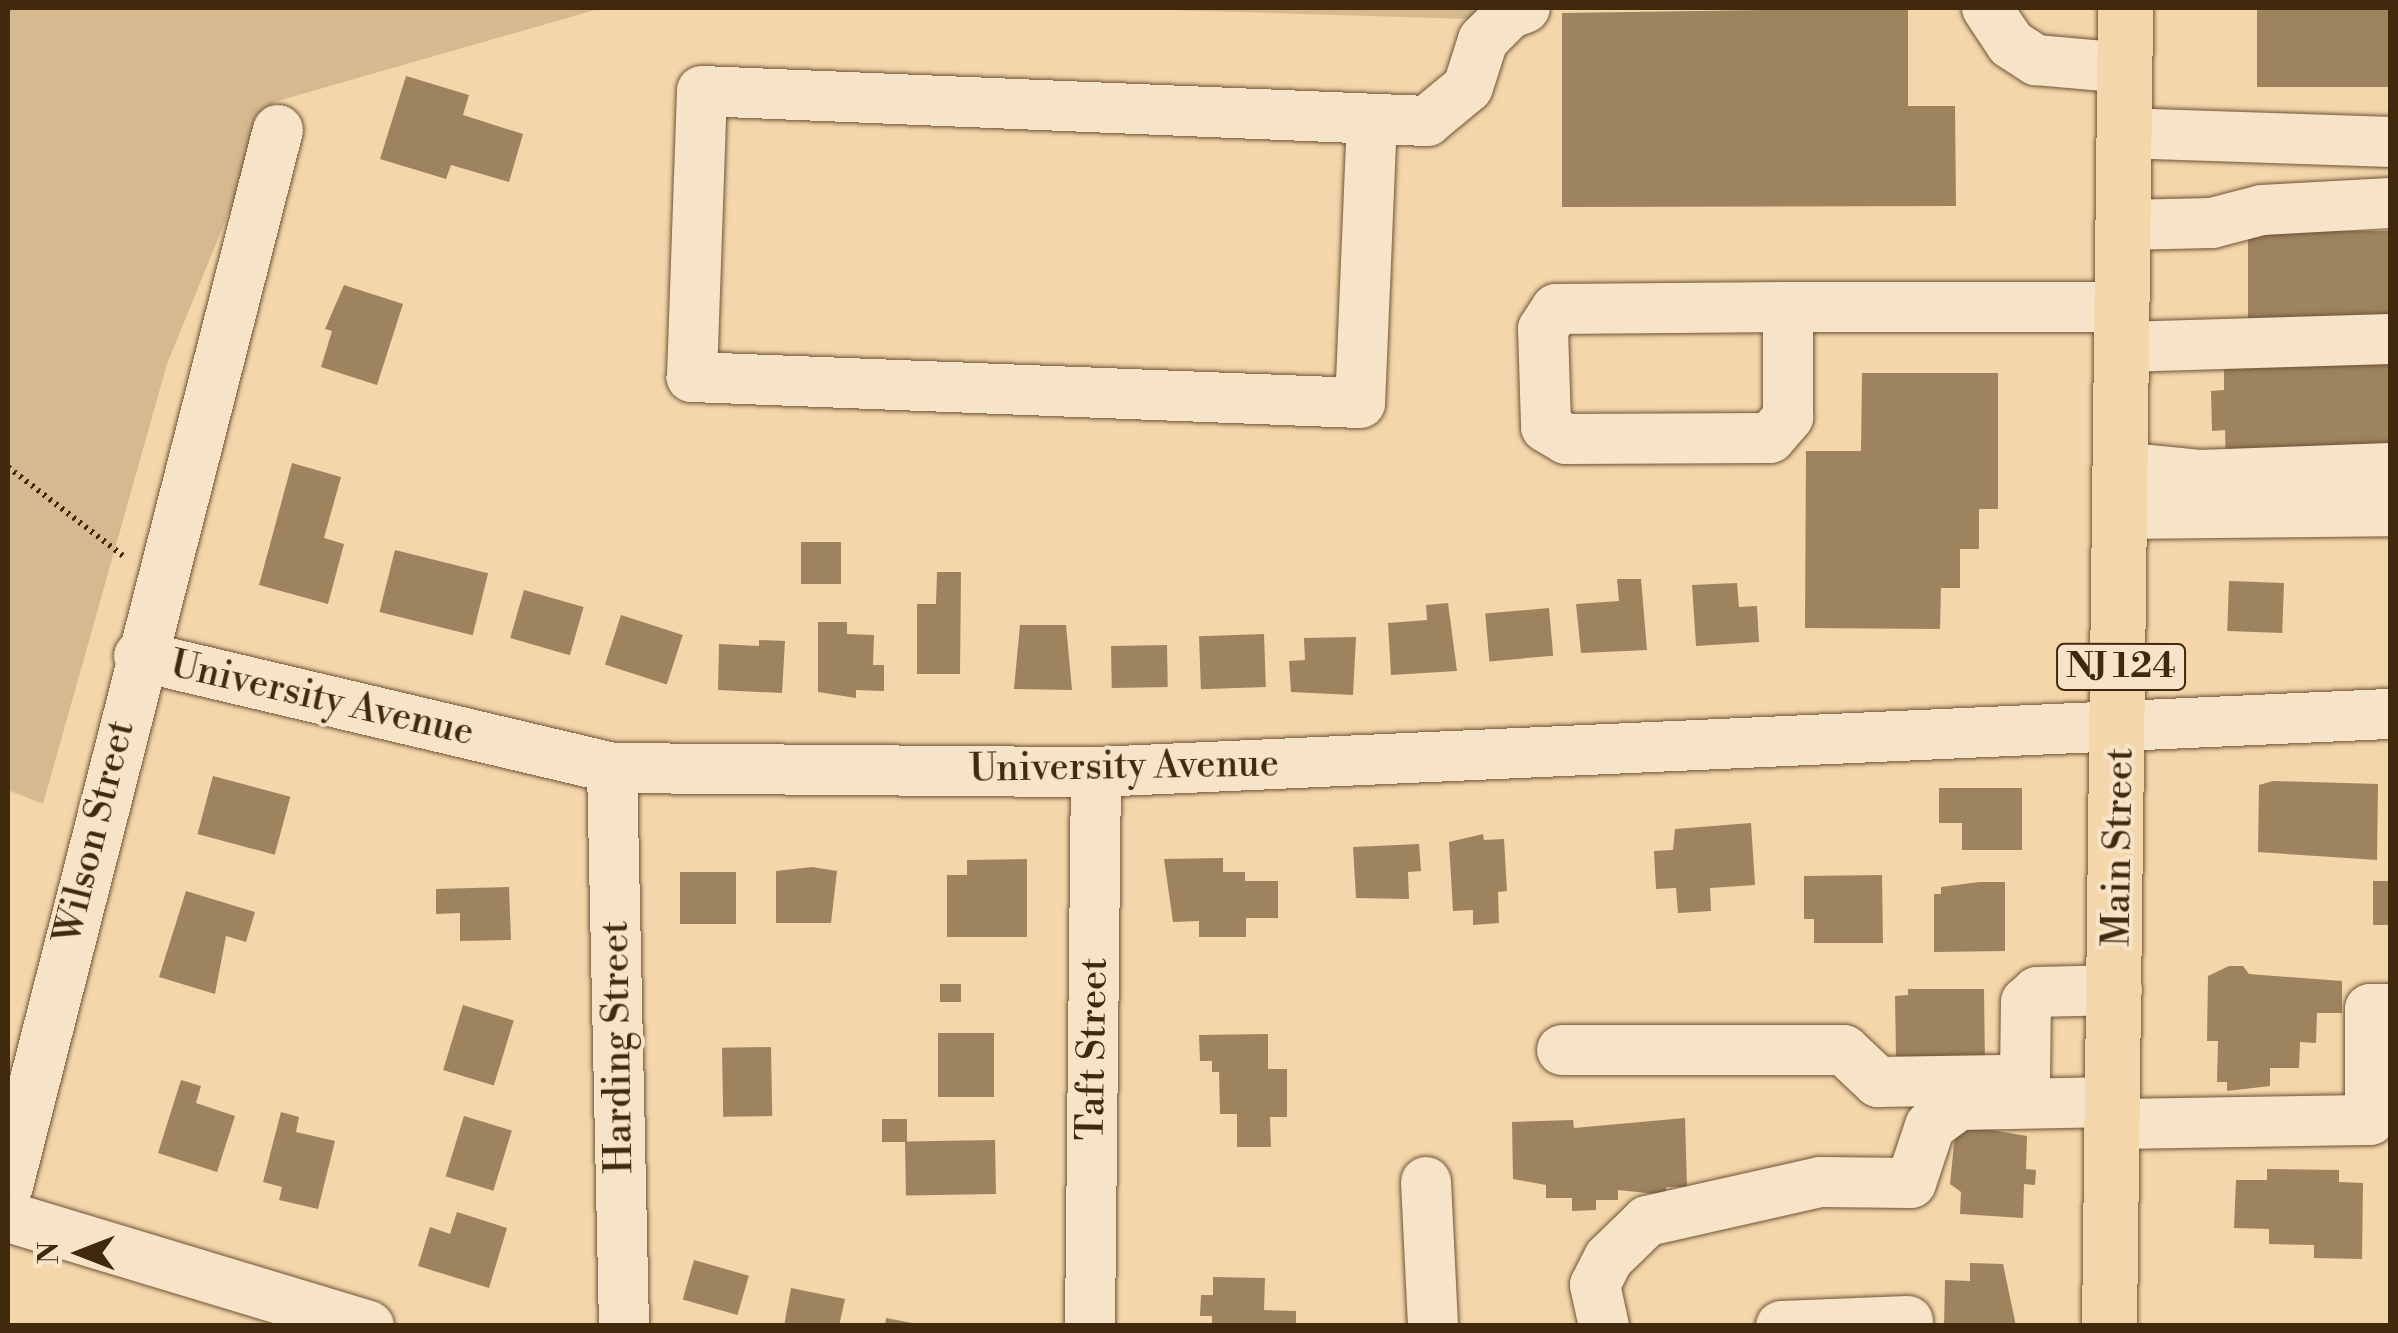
<!DOCTYPE html>
<html>
<head>
<meta charset="utf-8">
<style>
  body { margin:0 }
  #map { position:relative; width:2398px; height:1333px; overflow:hidden; background:#f3d6aa; font-family:"Libre Bodoni",serif }
  div>[style] { position:absolute }
  .green>* { inset:0; background:#d5b98f }
  .building>* { inset:0; background:#9e835f; transform-origin:0 0 }
  .path>* { height:6px; margin-top:-3px; transform-origin:0; background:repeating-linear-gradient(90deg,#41290e 0 2.5px,transparent 0 7.5px) }
  .roads { filter:drop-shadow(0 0 2px #6e5435) drop-shadow(0 0 2px #6e5435) }
  .minor>* { height:50px; margin:-25px; padding:0 25px; transform-origin:25px; border-radius:25px; background:#f7e4c8 }
  .major>* { height:55px; margin:-27.5px; padding:0 27.5px; transform-origin:27.5px; border-radius:27.5px; background:#f3d6aa }
  span { translate:-50% -50%; white-space:nowrap; text-align:center; line-height:1.15; -webkit-text-stroke:8px #f7e4c8; paint-order:stroke }
  .shield-label span { padding:2px 8px; background:#f7e4c8; border:2px solid; border-radius:8px; -webkit-text-stroke-width:0 }
  .shield-label { font-size:35px; color:#41290e; font-weight:700 }
  .street-label { font-size:38px; color:#41290e }
  .frame { position:absolute; inset:0; border:10px solid #41290e; pointer-events:none }
  .north { position:absolute; left:30px; top:1203px; width:100px; height:100px; -webkit-text-stroke:8px #f7e4c8; paint-order:stroke; rotate:270deg; font-size:28px; font-weight:700; line-height:40px; text-align:center; color:#41290e }
  .north::after { content:''; display:block; margin:auto; width:35px; height:45px; background:#41290e; clip-path:polygon(50% 0,100% 100%,50% 72%,0 100%) }
</style>
</head>
<body>
<div id="map">
  <div class="green">
    <div style="clip-path:polygon(8px 8px,602px 8px,274px 102px,167px 364px,43px 804px,8px 790px)"></div>
    <div style="clip-path:polygon(1104px 8px,1495px 8px,1469px 19px)"></div>
  </div>
  <div class="building">
    <div style="clip-path:polygon(1908px 8px,1908px 106px,1955px 106px,1956px 206px,1562px 207px,1562px 13px)"></div>
    <div style="left:2257px;top:8px;width:133px;height:79px"></div>
    <div style="clip-path:polygon(406px 76px,469px 95px,463px 115px,523px 134px,509px 182px,451px 165px,446px 179px,380px 159px)"></div>
    <div style="left:2390px;top:231px;width:101px;height:142px;rotate:90deg"></div>
    <div style="clip-path:polygon(344px 285px,403px 304px,377px 385px,321px 367px,332px 331px,325px 329px)"></div>
    <div style="clip-path:polygon(2390px 349px,2390px 462px,2226px 465px,2225px 430px,2212px 431px,2211px 391px,2224px 390px,2224px 353px)"></div>
    <div style="clip-path:polygon(1862px 373px,1998px 373px,1998px 509px,1979px 509px,1979px 549px,1960px 549px,1960px 588px,1941px 588px,1940px 629px,1805px 628px,1806px 451px,1861px 451px)"></div>
    <div style="clip-path:polygon(292px 463px,341px 477px,324px 538px,344px 544px,328px 604px,259px 585px)"></div>
    <div style="left:801px;top:542px;width:40px;height:42px"></div>
    <div style="left:395px;top:550px;width:96px;height:64px;rotate:14deg"></div>
    <div style="clip-path:polygon(937px 572px,961px 572px,960px 674px,917px 674px,917px 604px,936px 604px)"></div>
    <div style="clip-path:polygon(1617px 579px,1641px 579px,1647px 650px,1581px 653px,1576px 604px,1619px 601px)"></div>
    <div style="left:2229px;top:581px;width:55px;height:50px;rotate:2deg"></div>
    <div style="clip-path:polygon(1737px 583px,1739px 607px,1757px 606px,1759px 642px,1696px 646px,1692px 585px)"></div>
    <div style="left:524px;top:590px;width:62px;height:50px;rotate:16deg"></div>
    <div style="clip-path:polygon(1448px 603px,1457px 671px,1391px 675px,1388px 623px,1427px 620px,1426px 605px)"></div>
    <div style="left:1549px;top:608px;width:48px;height:64px;rotate:85deg"></div>
    <div style="left:621px;top:615px;width:65px;height:52px;rotate:18deg"></div>
    <div style="clip-path:polygon(818px 622px,847px 622px,847px 634px,874px 635px,873px 665px,884px 665px,884px 691px,856px 690px,856px 698px,818px 692px)"></div>
    <div style="clip-path:polygon(1020px 625px,1066px 625px,1072px 690px,1014px 689px)"></div>
    <div style="left:1264px;top:634px;width:53px;height:65px;rotate:88deg"></div>
    <div style="clip-path:polygon(1356px 637px,1353px 695px,1291px 692px,1289px 661px,1305px 660px,1304px 638px)"></div>
    <div style="clip-path:polygon(759px 640px,785px 641px,782px 693px,718px 690px,719px 644px,759px 646px)"></div>
    <div style="left:1167px;top:645px;width:42px;height:56px;rotate:89deg"></div>
    <div style="left:213px;top:776px;width:80px;height:60px;rotate:15deg"></div>
    <div style="clip-path:polygon(2273px 781px,2378px 784px,2377px 860px,2258px 852px,2259px 785px)"></div>
    <div style="clip-path:polygon(1939px 788px,2022px 788px,2022px 850px,1962px 850px,1962px 823px,1939px 823px)"></div>
    <div style="clip-path:polygon(1751px 823px,1755px 885px,1710px 888px,1711px 911px,1678px 913px,1676px 888px,1656px 889px,1654px 851px,1673px 850px,1675px 829px)"></div>
    <div style="clip-path:polygon(1483px 834px,1484px 840px,1504px 839px,1507px 891px,1498px 892px,1499px 923px,1473px 925px,1473px 910px,1453px 911px,1449px 842px)"></div>
    <div style="clip-path:polygon(1419px 844px,1421px 871px,1408px 872px,1409px 899px,1356px 898px,1353px 847px)"></div>
    <div style="clip-path:polygon(1223px 858px,1223px 872px,1245px 872px,1245px 881px,1278px 881px,1278px 918px,1246px 918px,1246px 937px,1199px 937px,1199px 921px,1173px 922px,1164px 859px)"></div>
    <div style="clip-path:polygon(1027px 859px,1027px 937px,947px 937px,947px 875px,967px 875px,967px 860px)"></div>
    <div style="clip-path:polygon(812px 867px,837px 871px,831px 923px,776px 923px,776px 871px)"></div>
    <div style="left:680px;top:872px;width:56px;height:52px"></div>
    <div style="clip-path:polygon(1882px 875px,1883px 943px,1814px 943px,1814px 919px,1804px 919px,1804px 876px)"></div>
    <div style="left:2373px;top:881px;width:17px;height:44px"></div>
    <div style="clip-path:polygon(1979px 882px,2005px 882px,2005px 951px,1934px 952px,1934px 894px,1941px 894px,1941px 887px)"></div>
    <div style="clip-path:polygon(509px 887px,511px 940px,460px 941px,460px 913px,436px 914px,436px 889px)"></div>
    <div style="clip-path:polygon(186px 891px,255px 912px,246px 942px,226px 936px,215px 994px,159px 977px)"></div>
    <div style="clip-path:polygon(2229px 966px,2243px 966px,2249px 974px,2342px 981px,2342px 1013px,2317px 1013px,2316px 1043px,2300px 1042px,2299px 1068px,2270px 1068px,2270px 1086px,2227px 1091px,2227px 1082px,2217px 1082px,2218px 1041px,2207px 1041px,2208px 976px)"></div>
    <div style="left:940px;top:984px;width:21px;height:18px"></div>
    <div style="clip-path:polygon(1908px 989px,1984px 989px,1985px 1067px,1896px 1057px,1895px 996px,1908px 995px)"></div>
    <div style="left:463px;top:1005px;width:53px;height:68px;rotate:17deg"></div>
    <div style="left:938px;top:1033px;width:56px;height:64px"></div>
    <div style="clip-path:polygon(1268px 1034px,1268px 1069px,1287px 1069px,1287px 1117px,1270px 1117px,1271px 1147px,1237px 1147px,1237px 1114px,1220px 1114px,1219px 1072px,1212px 1072px,1212px 1061px,1200px 1061px,1199px 1035px)"></div>
    <div style="left:771px;top:1047px;width:69px;height:49px;rotate:89deg"></div>
    <div style="clip-path:polygon(181px 1080px,201px 1086px,196px 1103px,235px 1116px,217px 1172px,158px 1153px)"></div>
    <div style="clip-path:polygon(281px 1112px,299px 1117px,296px 1132px,335px 1141px,318px 1209px,279px 1200px,282px 1187px,263px 1182px)"></div>
    <div style="left:464px;top:1116px;width:50px;height:63px;rotate:17deg"></div>
    <div style="clip-path:polygon(1685px 1118px,1687px 1187px,1666px 1187px,1666px 1195px,1618px 1190px,1618px 1200px,1596px 1200px,1596px 1210px,1572px 1211px,1572px 1198px,1546px 1198px,1546px 1185px,1513px 1179px,1512px 1122px,1573px 1120px,1574px 1128px)"></div>
    <div style="left:882px;top:1119px;width:25px;height:23px"></div>
    <div style="clip-path:polygon(1956px 1124px,2027px 1136px,2026px 1169px,2036px 1170px,2035px 1185px,2024px 1184px,2023px 1218px,1960px 1214px,1961px 1192px,1950px 1184px)"></div>
    <div style="left:995px;top:1140px;width:54px;height:90px;rotate:89deg"></div>
    <div style="clip-path:polygon(2267px 1169px,2339px 1170px,2339px 1182px,2363px 1183px,2362px 1259px,2314px 1258px,2314px 1245px,2269px 1244px,2269px 1229px,2234px 1228px,2236px 1180px,2267px 1180px)"></div>
    <div style="clip-path:polygon(457px 1212px,507px 1228px,489px 1288px,418px 1266px,430px 1227px,450px 1234px)"></div>
    <div style="left:694px;top:1260px;width:57px;height:41px;rotate:16deg"></div>
    <div style="clip-path:polygon(1970px 1263px,2003px 1264px,2016px 1326px,1944px 1326px,1945px 1280px,1970px 1281px)"></div>
    <div style="clip-path:polygon(1213px 1277px,1265px 1278px,1264px 1310px,1296px 1311px,1296px 1326px,1212px 1326px,1212px 1316px,1200px 1316px,1201px 1295px,1213px 1295px)"></div>
    <div style="clip-path:polygon(791px 1288px,845px 1299px,839px 1326px,784px 1326px)"></div>
    <div style="clip-path:polygon(886px 1318px,918px 1324px,918px 1326px,885px 1326px)"></div>
  </div>
  <div class="path">
    <div style="left:8px;top:467px;width:145px;rotate:37.7deg"></div>
  </div>
  <div class="roads">
    <div class="minor">
      <div style="left:1987px;top:8px;width:43px;rotate:56.3deg"></div>
      <div style="left:2011px;top:44px;width:30px;rotate:33deg"></div>
      <div style="left:2036px;top:60px;width:89px;rotate:5.1deg"></div>
      <div style="left:1372px;top:119px;width:284px;rotate:92.4deg"></div>
      <div style="left:1360px;top:403px;width:669px;rotate:-177.77deg"></div>
      <div style="left:692px;top:377px;width:286px;rotate:-88deg"></div>
      <div style="left:702px;top:91px;width:726px;rotate:2.37deg"></div>
      <div style="left:1427px;top:121px;width:53px;rotate:-39.7deg"></div>
      <div style="left:1468px;top:87px;width:49px;rotate:-72.3deg"></div>
      <div style="left:1483px;top:40px;width:37px;rotate:-45deg"></div>
      <div style="left:1509px;top:14px;width:17px;rotate:-21deg"></div>
      <div style="left:2124px;top:133px;width:266px;rotate:1.9deg"></div>
      <div style="left:2123px;top:225px;width:89px;rotate:-1.3deg"></div>
      <div style="left:2212px;top:223px;width:52px;rotate:-14.6deg"></div>
      <div style="left:2262px;top:210px;width:128px;rotate:-3.1deg"></div>
      <div style="left:1788px;top:307px;width:232px;rotate:179.5deg"></div>
      <div style="left:1556px;top:309px;width:24px;rotate:123deg"></div>
      <div style="left:1543px;top:329px;width:98px;rotate:88.2deg"></div>
      <div style="left:1546px;top:427px;width:23px;rotate:31deg"></div>
      <div style="left:1566px;top:439px;width:204px;rotate:-0.3deg"></div>
      <div style="left:1770px;top:438px;width:28px;rotate:-49deg"></div>
      <div style="left:1788px;top:417px;width:110px;rotate:-90deg"></div>
      <div style="left:1788px;top:307px;width:335px"></div>
      <div style="left:2123px;top:347px;width:267px;rotate:-1.7deg"></div>
      <div style="left:2121px;top:467px;width:79px;rotate:5.8deg"></div>
      <div style="left:2200px;top:475px;width:190px;rotate:-2.1deg"></div>
      <div style="left:2121px;top:514px;width:269px;rotate:-0.6deg"></div>
      <div style="left:139px;top:656px;width:486px;rotate:13.3deg"></div>
      <div style="left:612px;top:768px;width:484px;rotate:0.5deg"></div>
      <div style="left:1096px;top:772px;width:1295px;rotate:-2.57deg"></div>
      <div style="left:612px;top:768px;width:558px;rotate:88.77deg"></div>
      <div style="left:1562px;top:1050px;width:282px"></div>
      <div style="left:1844px;top:1050px;width:47px;rotate:43.3deg"></div>
      <div style="left:1878px;top:1082px;width:123px;rotate:-0.9deg"></div>
      <div style="left:2025px;top:1079px;width:77px;rotate:-89.3deg"></div>
      <div style="left:2026px;top:1002px;width:15px;rotate:-42deg"></div>
      <div style="left:2037px;top:992px;width:80px;rotate:-1.4deg"></div>
      <div style="left:2113px;top:1124px;width:257px;rotate:-0.9deg"></div>
      <div style="left:2370px;top:1120px;width:111px;rotate:-90deg"></div>
      <div style="left:2370px;top:1009px;width:20px"></div>
      <div style="left:1426px;top:1182px;width:144px;rotate:87.2deg"></div>
      <div style="left:8px;top:1186px;width:1090px;rotate:-75.66deg"></div>
      <div style="left:8px;top:1217px;width:377px;rotate:16.8deg"></div>
      <div style="left:1090px;top:1326px;width:554px;rotate:-89.38deg"></div>
      <div style="left:1604px;top:1326px;width:42px;rotate:-102.4deg"></div>
      <div style="left:1595px;top:1285px;width:30px;rotate:-63deg"></div>
      <div style="left:1609px;top:1258px;width:53px;rotate:-44.2deg"></div>
      <div style="left:1647px;top:1221px;width:177px;rotate:-12.7deg"></div>
      <div style="left:1820px;top:1182px;width:91px;rotate:0.6deg"></div>
      <div style="left:1911px;top:1183px;width:60px;rotate:-71.6deg"></div>
      <div style="left:1930px;top:1126px;width:36px;rotate:-36deg"></div>
      <div style="left:1959px;top:1105px;width:155px;rotate:-1.1deg"></div>
      <div style="left:1781px;top:1326px;width:127px;rotate:-2.3deg"></div>
    </div>
    <div class="major">
      <div style="left:2109px;top:1326px;width:1318px;rotate:-89.3deg"></div>
    </div>
  </div>
  <div class="shield-label">
    <span style="left:2121px;top:667px">NJ 124</span>
  </div>
  <div class="street-label">
    <span style="left:322px;top:699px;rotate:13deg">University Avenue</span>
    <span style="left:1124px;top:767px;rotate:-1deg">University Avenue</span>
    <span style="left:95px;top:832px;rotate:-76deg">Wilson Street</span>
    <span style="left:2119px;top:847px;rotate:-89deg">Main Street</span>
    <span style="left:618px;top:1047px;rotate:-91deg">Harding Street</span>
    <span style="left:1093px;top:1049px;rotate:-89deg">Taft Street</span>
  </div>
  <div class="frame"></div>
  <div class="north">N</div>
</div>
</body>
</html>
